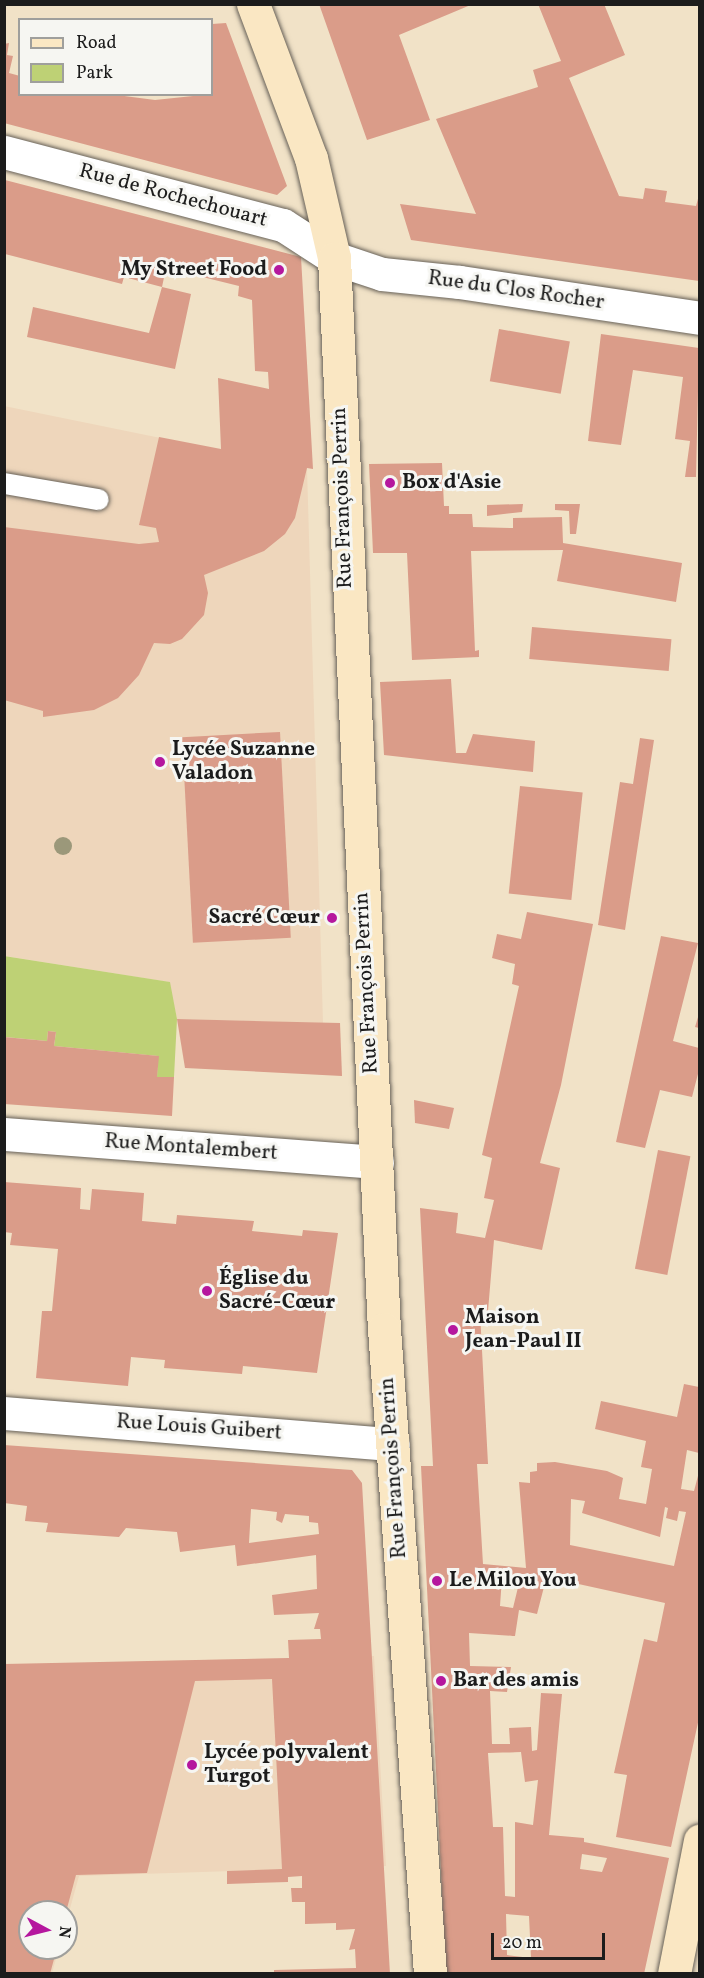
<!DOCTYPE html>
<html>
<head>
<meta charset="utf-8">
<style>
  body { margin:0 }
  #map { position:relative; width:704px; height:1978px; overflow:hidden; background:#f1e2c7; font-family:Vollkorn,serif }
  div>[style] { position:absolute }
  .built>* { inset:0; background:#eed6bb }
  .green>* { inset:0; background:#bed175 }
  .building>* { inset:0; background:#da9c89; transform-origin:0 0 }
  .roads { filter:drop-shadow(0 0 2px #676158) drop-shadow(0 0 2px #676158) }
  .service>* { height:21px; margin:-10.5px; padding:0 10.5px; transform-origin:10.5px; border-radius:10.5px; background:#fff }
  .minor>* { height:33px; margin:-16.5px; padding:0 16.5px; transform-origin:16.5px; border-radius:16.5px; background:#fff }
  .secondary>* { height:33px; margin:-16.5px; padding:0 16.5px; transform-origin:16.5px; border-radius:16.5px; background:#fae7c3 }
  .trees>* { width:18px; height:18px; margin:-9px; border-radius:50%; background:#9b987a }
  .dots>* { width:16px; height:16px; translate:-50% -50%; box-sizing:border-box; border:3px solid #f6f6f2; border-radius:50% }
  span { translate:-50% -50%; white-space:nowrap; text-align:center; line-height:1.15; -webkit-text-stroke:6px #f6f6f2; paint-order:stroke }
  .street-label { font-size:21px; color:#1c1c1c }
  .poi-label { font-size:21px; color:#1c1c1c; font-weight:700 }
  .right { translate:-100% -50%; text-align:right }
  .left { translate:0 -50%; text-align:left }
  .frame { position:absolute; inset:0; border:6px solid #1c1c1c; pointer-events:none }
  .legend { position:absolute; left:18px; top:18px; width:195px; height:78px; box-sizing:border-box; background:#f6f6f2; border:2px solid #9f9f9c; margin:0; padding:8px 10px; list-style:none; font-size:18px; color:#1c1c1c }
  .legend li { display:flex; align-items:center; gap:12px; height:30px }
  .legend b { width:30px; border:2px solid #9f9f9c }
  .north { position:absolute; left:18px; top:1900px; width:60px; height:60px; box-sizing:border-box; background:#f6f6f2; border:2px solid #9f9f9c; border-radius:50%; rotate:97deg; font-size:16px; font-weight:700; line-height:24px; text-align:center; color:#1c1c1c }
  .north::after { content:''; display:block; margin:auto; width:21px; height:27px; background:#b5179e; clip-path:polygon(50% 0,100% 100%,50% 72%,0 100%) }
  .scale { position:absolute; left:491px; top:1933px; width:114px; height:27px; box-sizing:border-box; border:3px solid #1c1c1c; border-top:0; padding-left:8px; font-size:18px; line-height:21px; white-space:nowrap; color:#1c1c1c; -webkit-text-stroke:4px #f6f6f2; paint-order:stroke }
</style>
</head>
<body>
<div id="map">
  <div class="built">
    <div style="clip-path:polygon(4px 406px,307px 468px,323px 1023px,177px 1019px,169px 982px,5px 956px)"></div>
    <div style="clip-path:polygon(374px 1656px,386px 1866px,79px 1876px,66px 1923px,66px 1912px,30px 1912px,30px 1948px,59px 1948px,52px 1973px,5px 1973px,4px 1665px)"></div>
  </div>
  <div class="green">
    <div style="clip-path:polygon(4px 956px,170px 982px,177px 1019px,174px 1077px,157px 1077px,158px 1056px,54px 1046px,56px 1032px,48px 1031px,47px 1041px,5px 1037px)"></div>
  </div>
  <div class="building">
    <div style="clip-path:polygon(319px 4px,473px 4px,399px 35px,430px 120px,367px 140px)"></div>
    <div style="clip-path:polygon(538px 4px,604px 4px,625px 55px,569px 78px,619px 196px,643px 199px,645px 188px,667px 191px,665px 202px,696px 206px,699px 195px,699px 281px,411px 240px,400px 204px,476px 214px,436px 119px,538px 87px,533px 70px,561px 61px)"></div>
    <div style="clip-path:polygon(226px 23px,287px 186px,277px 195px,4px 123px,4px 44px,9px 43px,7px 55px,13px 56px,9px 73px,20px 76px,20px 94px,109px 94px,155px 100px,212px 94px,212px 24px)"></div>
    <div style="clip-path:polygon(5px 180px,301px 257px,313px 469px,307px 468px,295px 518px,285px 534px,264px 551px,204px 575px,208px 593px,204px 615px,182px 639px,170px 644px,154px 643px,139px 675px,118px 698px,94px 710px,43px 717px,43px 711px,4px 700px,4px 527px,139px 544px,159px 542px,156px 528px,139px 525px,159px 437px,221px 449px,218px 378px,269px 389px,268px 372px,255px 371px,252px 300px,238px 296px,239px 286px,166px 268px,162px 287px,124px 277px,122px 284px,5px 254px)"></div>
    <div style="clip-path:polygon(162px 287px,191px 294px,175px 369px,27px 337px,33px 307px,149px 333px)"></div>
    <div style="left:499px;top:329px;width:72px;height:53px;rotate:10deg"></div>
    <div style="clip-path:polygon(601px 334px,699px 348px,696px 477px,685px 477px,690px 441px,675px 439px,683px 377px,633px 370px,621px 445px,588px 441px)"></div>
    <div style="clip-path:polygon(442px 463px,444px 506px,449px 506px,449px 514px,472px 514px,473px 527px,513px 528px,513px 518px,562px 517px,563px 543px,682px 563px,676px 602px,557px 581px,563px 550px,471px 551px,475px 651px,479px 650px,479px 657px,412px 660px,407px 553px,373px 553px,369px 464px)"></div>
    <div style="clip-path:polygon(523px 504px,522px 512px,487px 516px,487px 505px)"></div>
    <div style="clip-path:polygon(555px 504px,580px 504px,576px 534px,570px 534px,569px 511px,555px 510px)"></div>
    <div style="left:532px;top:627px;width:140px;height:32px;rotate:5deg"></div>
    <div style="clip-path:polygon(451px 679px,456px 753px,466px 753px,473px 734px,535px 741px,533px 772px,384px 755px,380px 682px)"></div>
    <div style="left:280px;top:732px;width:206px;height:98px;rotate:87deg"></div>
    <div style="clip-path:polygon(640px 738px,654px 740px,625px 930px,598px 925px,620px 782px,633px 784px)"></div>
    <div style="left:520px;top:786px;width:63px;height:108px;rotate:6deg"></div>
    <div style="clip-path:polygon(evenodd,527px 912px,593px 924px,561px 1085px,540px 1163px,560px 1168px,542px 1250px,494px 1240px,488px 1311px,480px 1312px,488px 1464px,477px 1464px,483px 1564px,526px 1568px,519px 1482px,530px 1483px,530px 1472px,537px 1471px,537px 1463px,555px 1462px,607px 1471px,623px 1478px,619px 1499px,646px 1504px,652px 1469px,641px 1467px,646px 1441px,595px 1429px,601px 1401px,677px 1417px,684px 1384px,699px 1387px,699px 1453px,687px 1450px,681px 1489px,694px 1491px,699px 1472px,699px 1718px,671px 1847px,616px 1837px,627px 1775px,614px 1773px,644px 1639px,657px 1642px,665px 1603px,542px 1576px,545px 1583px,537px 1614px,519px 1610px,515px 1636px,469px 1633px,470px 1666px,511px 1667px,507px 1692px,490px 1691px,492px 1744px,510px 1744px,509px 1728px,531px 1727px,532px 1751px,537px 1750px,541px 1693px,562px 1694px,549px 1835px,584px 1838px,584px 1842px,669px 1858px,644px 1974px,446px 1974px,421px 1466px,433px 1466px,420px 1208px,458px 1213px,456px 1233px,485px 1238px,494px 1200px,484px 1198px,492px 1158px,482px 1155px,519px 986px,512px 984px,515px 964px,492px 958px,497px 934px,521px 939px,527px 912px,571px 1499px,585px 1501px,582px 1513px,660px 1537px,665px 1507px,668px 1508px,666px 1518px,677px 1521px,679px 1511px,686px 1512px,674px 1566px,570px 1545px,571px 1499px,527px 912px,502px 1577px,520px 1579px,513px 1608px,500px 1606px,502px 1577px,527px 912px,521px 1752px,525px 1782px,538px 1780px,533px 1825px,515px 1822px,515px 1897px,505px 1896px,503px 1827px,493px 1827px,488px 1753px,521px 1752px,527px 912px,582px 1854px,607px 1858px,602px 1872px,580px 1869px,582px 1854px,527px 912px,506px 1914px,529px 1916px,531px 1958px,507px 1955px,506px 1914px)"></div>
    <div style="clip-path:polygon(661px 936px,698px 943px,673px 1041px,699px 1048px,699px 1070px,692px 1097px,660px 1090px,645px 1148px,616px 1142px)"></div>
    <div style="clip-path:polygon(699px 1014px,699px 1028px,695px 1027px)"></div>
    <div style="clip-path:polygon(177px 1019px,340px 1023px,342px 1076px,185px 1068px)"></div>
    <div style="clip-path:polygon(48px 1031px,56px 1032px,54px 1046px,159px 1056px,157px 1077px,174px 1077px,172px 1116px,4px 1104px,4px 1037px,47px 1041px)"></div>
    <div style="clip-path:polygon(414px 1100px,454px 1108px,449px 1129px,415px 1123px)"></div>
    <div style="left:658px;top:1150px;width:33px;height:121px;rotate:11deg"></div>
    <div style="clip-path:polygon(4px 1182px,81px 1188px,80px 1209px,90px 1210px,92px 1189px,144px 1193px,142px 1221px,176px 1224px,177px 1215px,254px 1221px,252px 1231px,302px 1236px,303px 1230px,338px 1233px,317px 1373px,243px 1366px,242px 1374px,164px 1368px,165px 1360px,131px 1357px,128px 1386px,36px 1378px,42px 1311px,52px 1311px,58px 1249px,10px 1245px,12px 1233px,4px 1232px)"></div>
    <div style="clip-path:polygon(evenodd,4px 1445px,352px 1470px,362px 1483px,390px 1974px,274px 1974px,274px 1970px,356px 1968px,355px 1949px,349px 1950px,355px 1929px,336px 1930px,336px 1923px,305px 1924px,305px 1902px,292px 1902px,291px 1888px,302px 1888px,302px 1876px,288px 1877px,288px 1882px,227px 1884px,227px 1871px,282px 1869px,272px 1679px,195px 1681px,147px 1873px,76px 1875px,66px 1912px,30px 1912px,30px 1948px,57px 1948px,50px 1974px,4px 1974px,4px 1664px,289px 1658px,288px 1640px,321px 1639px,320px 1629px,314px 1629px,319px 1613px,274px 1615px,272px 1595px,317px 1589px,316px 1555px,237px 1566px,235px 1545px,180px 1552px,177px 1532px,126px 1528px,119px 1537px,46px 1532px,48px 1523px,25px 1521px,27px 1506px,4px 1503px,4px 1445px,251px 1509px,277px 1512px,276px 1520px,282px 1523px,285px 1514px,309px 1516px,309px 1522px,318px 1523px,319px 1534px,249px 1543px,251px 1509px)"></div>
  </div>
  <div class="roads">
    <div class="service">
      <div style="left:4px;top:483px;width:95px;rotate:9.7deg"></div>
    </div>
    <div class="minor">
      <div style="left:4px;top:152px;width:288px;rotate:14.7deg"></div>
      <div style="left:283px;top:225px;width:61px;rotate:32.9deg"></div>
      <div style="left:334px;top:258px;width:51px;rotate:18.4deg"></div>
      <div style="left:382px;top:274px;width:78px;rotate:5.9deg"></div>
      <div style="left:460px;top:282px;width:243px;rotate:8.5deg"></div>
      <div style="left:4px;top:1134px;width:374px;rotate:4.3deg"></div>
      <div style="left:4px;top:1413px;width:390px;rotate:4.6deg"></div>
    </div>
    <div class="secondary">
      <div style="left:253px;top:4px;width:165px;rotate:69.4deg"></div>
      <div style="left:311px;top:158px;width:103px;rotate:77deg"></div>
      <div style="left:334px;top:258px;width:1072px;rotate:87.33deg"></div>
      <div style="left:384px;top:1329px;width:647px;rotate:85.92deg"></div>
      <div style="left:674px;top:1974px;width:136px;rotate:-79deg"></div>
    </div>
  </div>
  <div class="trees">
    <div style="left:63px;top:846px"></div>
  </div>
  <div class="dots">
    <div style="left:279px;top:270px;background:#b5179e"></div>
    <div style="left:390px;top:483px;background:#b5179e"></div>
    <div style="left:160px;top:762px;background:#b5179e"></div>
    <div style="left:332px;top:918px;background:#b5179e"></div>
    <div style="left:207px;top:1291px;background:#b5179e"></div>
    <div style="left:453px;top:1330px;background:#b5179e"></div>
    <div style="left:437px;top:1581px;background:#b5179e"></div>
    <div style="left:441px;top:1681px;background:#b5179e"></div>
    <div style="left:192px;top:1765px;background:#b5179e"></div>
  </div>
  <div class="street-label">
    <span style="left:173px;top:196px;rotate:15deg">Rue de Rochechouart</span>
    <span style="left:516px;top:291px;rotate:8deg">Rue du Clos Rocher</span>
    <span style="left:343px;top:498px;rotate:-92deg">Rue François Perrin</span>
    <span style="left:367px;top:983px;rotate:-93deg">Rue François Perrin</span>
    <span style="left:191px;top:1148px;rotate:4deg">Rue Montalembert</span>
    <span style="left:199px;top:1428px;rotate:4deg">Rue Louis Guibert</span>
    <span style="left:394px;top:1468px;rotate:-94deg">Rue François Perrin</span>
  </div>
  <div class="poi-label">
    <span class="right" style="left:267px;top:270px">My Street Food</span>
    <span class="left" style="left:402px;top:483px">Box d'Asie</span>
    <span class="left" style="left:172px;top:762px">Lycée Suzanne<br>Valadon</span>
    <span class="right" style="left:320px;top:918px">Sacré Cœur</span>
    <span class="left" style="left:219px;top:1291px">Église du<br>Sacré-Cœur</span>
    <span class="left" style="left:465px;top:1330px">Maison<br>Jean-Paul II</span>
    <span class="left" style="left:449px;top:1581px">Le Milou You</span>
    <span class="left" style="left:453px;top:1681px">Bar des amis</span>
    <span class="left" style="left:204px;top:1765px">Lycée polyvalent<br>Turgot</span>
  </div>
  <div class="frame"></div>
  <ul class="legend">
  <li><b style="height:8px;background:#fae7c3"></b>Road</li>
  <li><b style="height:16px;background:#bed175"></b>Park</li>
  </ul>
  <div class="north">N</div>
  <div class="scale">20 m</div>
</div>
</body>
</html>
